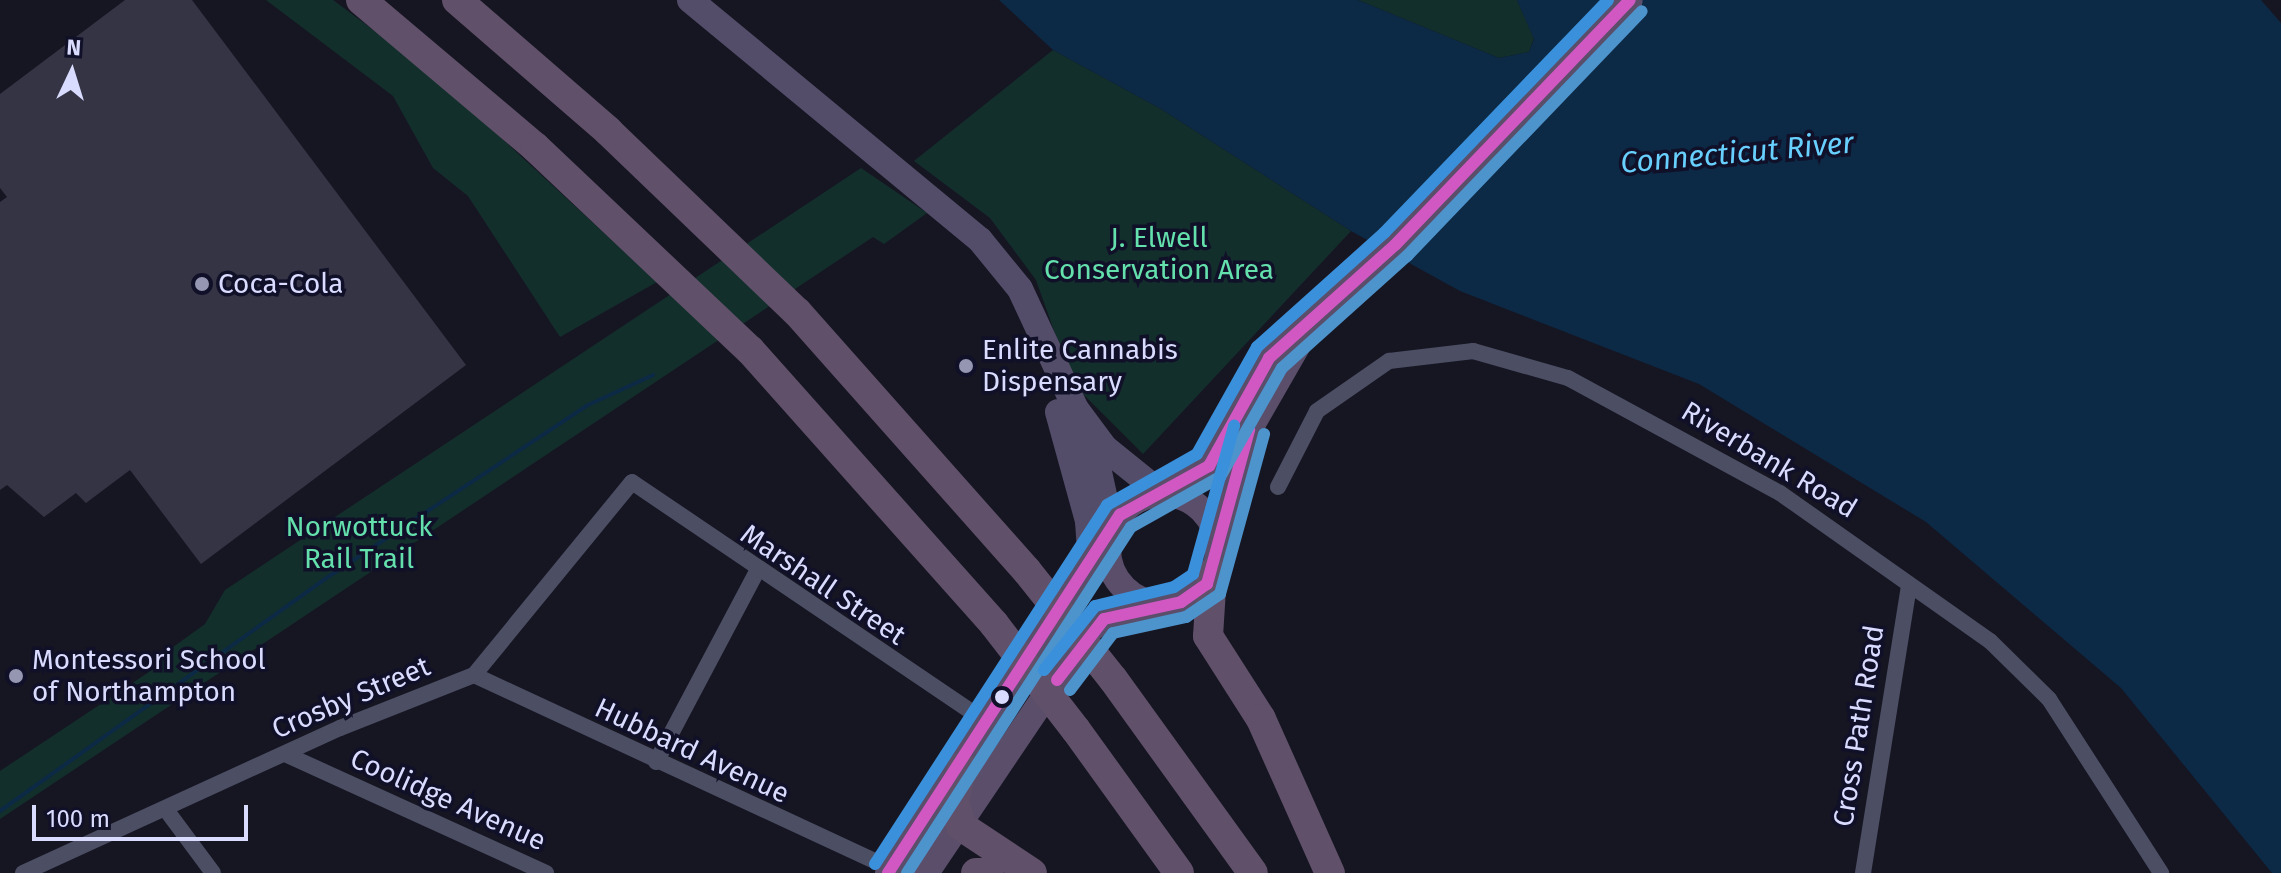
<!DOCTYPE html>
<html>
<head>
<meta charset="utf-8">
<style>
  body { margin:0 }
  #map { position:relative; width:2281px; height:873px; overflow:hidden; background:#161623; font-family:"Fira Sans",sans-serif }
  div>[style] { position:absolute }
  .green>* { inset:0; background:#132f2c }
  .water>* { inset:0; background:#0c2945 }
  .stream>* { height:4px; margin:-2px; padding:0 2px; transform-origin:2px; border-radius:2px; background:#0c2945 }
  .building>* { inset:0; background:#343445 }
  .minor>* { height:16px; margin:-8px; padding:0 8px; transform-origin:8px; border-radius:8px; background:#4c4e64 }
  .primary>* { height:26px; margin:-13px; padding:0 13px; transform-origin:13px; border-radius:13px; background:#534d6a }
  .trunk>* { height:26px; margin:-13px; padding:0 13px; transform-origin:13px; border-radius:13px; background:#5a4e6a }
  .trunk>.ring { margin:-13px; padding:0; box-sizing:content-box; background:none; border:26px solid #5a4e6a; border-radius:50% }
  .motorway>* { height:30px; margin:-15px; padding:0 15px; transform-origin:15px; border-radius:15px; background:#605069 }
  .motorway-bridge>* { height:30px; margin:-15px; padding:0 15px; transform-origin:15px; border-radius:15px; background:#605069 }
  .bus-1>* { height:12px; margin:-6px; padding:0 6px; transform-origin:6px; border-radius:6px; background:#d158c2 }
  .bus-2>* { height:12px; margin:-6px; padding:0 6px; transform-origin:6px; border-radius:6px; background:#4d93cc }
  .bus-3>* { height:12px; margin:-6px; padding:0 6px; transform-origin:6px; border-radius:6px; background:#3a90db }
  .dots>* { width:22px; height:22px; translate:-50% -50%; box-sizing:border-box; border:4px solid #111029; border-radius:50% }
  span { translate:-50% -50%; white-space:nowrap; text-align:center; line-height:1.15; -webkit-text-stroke:7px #111029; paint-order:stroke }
  .park-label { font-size:28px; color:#64e0ad }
  .poi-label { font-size:28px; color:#d9dbff }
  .left { translate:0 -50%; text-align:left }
  .street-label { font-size:28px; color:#d9dbff }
  .water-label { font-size:30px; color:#68d0fe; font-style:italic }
  .north { position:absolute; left:32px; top:32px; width:80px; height:80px; -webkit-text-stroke:6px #111029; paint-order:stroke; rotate:4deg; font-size:22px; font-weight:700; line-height:32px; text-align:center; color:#d9dbff }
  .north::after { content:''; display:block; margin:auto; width:28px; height:36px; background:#d9dbff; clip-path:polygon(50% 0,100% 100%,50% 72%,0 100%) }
  .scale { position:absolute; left:32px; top:805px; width:216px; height:36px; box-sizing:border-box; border:4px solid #d9dbff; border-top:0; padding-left:10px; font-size:24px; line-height:28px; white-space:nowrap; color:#d9dbff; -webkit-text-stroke:6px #111029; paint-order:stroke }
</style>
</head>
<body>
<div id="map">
  <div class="green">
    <div style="clip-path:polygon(266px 0,333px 0,430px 72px,657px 282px,560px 337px,468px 196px,433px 168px,393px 96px)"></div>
    <div style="clip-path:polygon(1358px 0,1517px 0,1534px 38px,1529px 52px,1499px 58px)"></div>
    <div style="clip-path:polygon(1053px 50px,1161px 109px,1351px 231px,1143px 454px,1073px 384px,1036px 280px,990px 218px,914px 161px)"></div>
    <div style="clip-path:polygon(861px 168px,927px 213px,884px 244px,873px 237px,0 819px,0 771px,149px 672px,140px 671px,205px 624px,225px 590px)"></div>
  </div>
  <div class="water">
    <div style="clip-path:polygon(999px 0,1358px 0,1499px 58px,1529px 52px,1534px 39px,1517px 0,2261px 0,2281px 23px,2281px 873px,2272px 873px,2121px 688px,1926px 522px,1699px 384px,1460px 291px,1351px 231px,1161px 109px,1053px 50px)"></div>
  </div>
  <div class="stream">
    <div style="left:0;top:811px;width:403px;rotate:-35.5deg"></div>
    <div style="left:328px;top:577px;width:310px;rotate:-33.5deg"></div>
    <div style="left:586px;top:406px;width:74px;rotate:-24.8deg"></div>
  </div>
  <div class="building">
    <div style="clip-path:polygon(125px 0,192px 0,466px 365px,201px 564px,130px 470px,86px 503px,76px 493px,44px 517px,7px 485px,0 490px,0 202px,7px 197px,0 188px,0 94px)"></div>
  </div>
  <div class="minor">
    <div style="left:1278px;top:487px;width:85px;rotate:-62.8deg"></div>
    <div style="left:1317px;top:411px;width:88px;rotate:-34.8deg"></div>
    <div style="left:1389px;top:361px;width:85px;rotate:-6.8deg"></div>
    <div style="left:1473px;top:351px;width:99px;rotate:15.9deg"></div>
    <div style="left:1568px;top:378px;width:241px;rotate:28.5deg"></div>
    <div style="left:1780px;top:493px;width:257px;rotate:35.2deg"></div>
    <div style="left:1990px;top:641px;width:83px;rotate:44.5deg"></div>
    <div style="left:2049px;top:699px;width:207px;rotate:57.2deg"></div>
    <div style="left:474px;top:675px;width:460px;rotate:24.9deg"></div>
    <div style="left:285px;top:754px;width:287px;rotate:24.5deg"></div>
    <div style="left:656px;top:762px;width:214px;rotate:-62.1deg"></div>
    <div style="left:167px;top:811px;width:77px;rotate:53.4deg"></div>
    <div style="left:23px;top:873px;width:349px;rotate:-24.6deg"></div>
    <div style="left:340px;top:728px;width:144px;rotate:-21.6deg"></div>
    <div style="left:474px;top:675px;width:249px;rotate:-50.7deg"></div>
    <div style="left:632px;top:482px;width:432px;rotate:34.1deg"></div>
    <div style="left:1863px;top:873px;width:291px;rotate:-80.9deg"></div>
  </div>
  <div class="primary">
    <div style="left:690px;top:0;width:376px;rotate:39.6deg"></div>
    <div style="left:980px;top:240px;width:63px;rotate:50.8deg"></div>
    <div style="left:1020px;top:289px;width:132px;rotate:65deg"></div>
    <div style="left:1076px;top:409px;width:49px;rotate:53.4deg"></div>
    <div style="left:1105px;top:448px;width:72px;rotate:38.8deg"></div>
    <div style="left:1058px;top:412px;width:113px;rotate:74.6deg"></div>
    <div style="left:1088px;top:521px;width:44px;rotate:86.1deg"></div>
    <div style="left:1073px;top:434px;width:46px;rotate:55.6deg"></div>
    <div style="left:1099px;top:472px;width:56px;rotate:77.7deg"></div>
  </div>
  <div class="trunk">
    <div style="left:1161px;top:493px;width:55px;rotate:-29.4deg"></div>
    <div style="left:1209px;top:466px;width:124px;rotate:-60.9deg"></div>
    <div style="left:1269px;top:358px;width:169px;rotate:-41.9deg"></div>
    <div style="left:1395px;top:245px;width:339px;rotate:-46.2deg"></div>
    <div class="ring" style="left:1108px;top:494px;width:84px;height:84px"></div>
    <div style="left:1218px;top:537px;width:109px;rotate:-74.1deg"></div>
    <div style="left:1248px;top:432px;width:106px;rotate:-60.1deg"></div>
    <div style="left:888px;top:873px;width:402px;rotate:-56.9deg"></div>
    <div style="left:926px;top:873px;width:292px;rotate:-56deg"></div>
    <div style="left:1089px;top:631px;width:19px;rotate:-39deg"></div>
    <div style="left:1104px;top:619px;width:55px;rotate:-14.8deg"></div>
  </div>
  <div class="motorway">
    <div style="left:361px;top:0;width:228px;rotate:40.2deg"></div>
    <div style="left:535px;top:147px;width:296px;rotate:43.4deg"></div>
    <div style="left:750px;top:350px;width:367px;rotate:48.3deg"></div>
    <div style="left:457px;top:0;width:200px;rotate:40.9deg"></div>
    <div style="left:608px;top:131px;width:262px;rotate:43.8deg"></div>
    <div style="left:797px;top:312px;width:346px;rotate:48.4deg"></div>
    <div style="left:1212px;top:573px;width:63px;rotate:93.6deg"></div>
    <div style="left:1208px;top:636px;width:98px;rotate:57.4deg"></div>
    <div style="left:1261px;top:719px;width:169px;rotate:65.9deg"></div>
    <div style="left:1113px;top:679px;width:239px;rotate:54.2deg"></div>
    <div style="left:1076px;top:730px;width:176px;rotate:54.2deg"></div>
    <div style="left:962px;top:767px;width:35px;rotate:103deg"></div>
    <div style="left:954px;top:801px;width:26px;rotate:74deg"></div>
    <div style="left:961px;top:826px;width:85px;rotate:33.5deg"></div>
    <div style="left:976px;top:873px;width:13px"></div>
  </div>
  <div class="motorway-bridge">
    <div style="left:1027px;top:571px;width:138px;rotate:51.5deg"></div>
    <div style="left:994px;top:624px;width:134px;rotate:52.3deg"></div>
  </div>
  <div class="bus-1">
    <div style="left:1057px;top:680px;width:77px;rotate:-52.4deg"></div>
    <div style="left:1104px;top:619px;width:79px;rotate:-12.4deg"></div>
    <div style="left:1181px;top:602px;width:32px;rotate:-35deg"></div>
    <div style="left:1207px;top:584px;width:160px;rotate:-74.7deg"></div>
    <div style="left:888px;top:873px;width:427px;rotate:-57.1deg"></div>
    <div style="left:1120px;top:515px;width:102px;rotate:-28.8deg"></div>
    <div style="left:1209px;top:466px;width:124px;rotate:-60.9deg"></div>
    <div style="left:1269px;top:358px;width:169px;rotate:-41.9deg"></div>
    <div style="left:1395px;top:245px;width:339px;rotate:-46.2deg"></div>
  </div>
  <div class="bus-2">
    <div style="left:1070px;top:690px;width:71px;rotate:-53deg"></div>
    <div style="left:1113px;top:633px;width:75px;rotate:-12.4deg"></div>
    <div style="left:1186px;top:617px;width:41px;rotate:-34.1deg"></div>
    <div style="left:1220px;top:594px;width:166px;rotate:-74.6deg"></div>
    <div style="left:907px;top:873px;width:412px;rotate:-57.1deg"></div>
    <div style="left:1131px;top:527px;width:102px;rotate:-29.3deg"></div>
    <div style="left:1220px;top:477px;width:125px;rotate:-60.4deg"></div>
    <div style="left:1282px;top:368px;width:168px;rotate:-41.9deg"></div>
    <div style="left:1407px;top:256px;width:339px;rotate:-46.2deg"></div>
  </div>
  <div class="bus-3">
    <div style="left:1044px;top:670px;width:82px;rotate:-51.4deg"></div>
    <div style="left:1095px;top:606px;width:81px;rotate:-13.5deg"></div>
    <div style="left:1174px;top:587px;width:23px;rotate:-34deg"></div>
    <div style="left:1193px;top:574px;width:154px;rotate:-74.5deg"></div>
    <div style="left:875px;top:864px;width:427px;rotate:-57.1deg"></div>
    <div style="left:1107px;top:505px;width:103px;rotate:-29.5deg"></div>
    <div style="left:1197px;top:454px;width:123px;rotate:-60.7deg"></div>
    <div style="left:1257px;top:347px;width:171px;rotate:-41.9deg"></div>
    <div style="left:1384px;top:233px;width:323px;rotate:-46.1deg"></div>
  </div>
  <div class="dots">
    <div style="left:202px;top:284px;background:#9596b2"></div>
    <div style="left:966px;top:366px;background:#9596b2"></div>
    <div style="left:16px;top:676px;background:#9596b2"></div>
    <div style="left:1002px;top:697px;background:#d9dbff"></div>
  </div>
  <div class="park-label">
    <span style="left:1159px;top:254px">J. Elwell<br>Conservation Area</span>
    <span style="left:359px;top:543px">Norwottuck<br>Rail Trail</span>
  </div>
  <div class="poi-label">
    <span class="left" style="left:218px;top:284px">Coca-Cola</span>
    <span class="left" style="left:982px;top:366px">Enlite Cannabis<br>Dispensary</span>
    <span class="left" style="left:32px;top:676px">Montessori School<br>of Northampton</span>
  </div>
  <div class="street-label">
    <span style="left:1769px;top:460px;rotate:31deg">Riverbank Road</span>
    <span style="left:823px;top:585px;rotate:34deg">Marshall Street</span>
    <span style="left:351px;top:698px;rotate:-23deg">Crosby Street</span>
    <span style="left:1859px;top:726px;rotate:-81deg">Cross Path Road</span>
    <span style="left:692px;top:751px;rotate:25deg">Hubbard Avenue</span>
    <span style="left:448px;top:800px;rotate:24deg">Coolidge Avenue</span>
  </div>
  <div class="water-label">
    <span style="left:1737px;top:153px;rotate:-5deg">Connecticut River</span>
  </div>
  <div class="north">N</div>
  <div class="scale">100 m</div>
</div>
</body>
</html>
